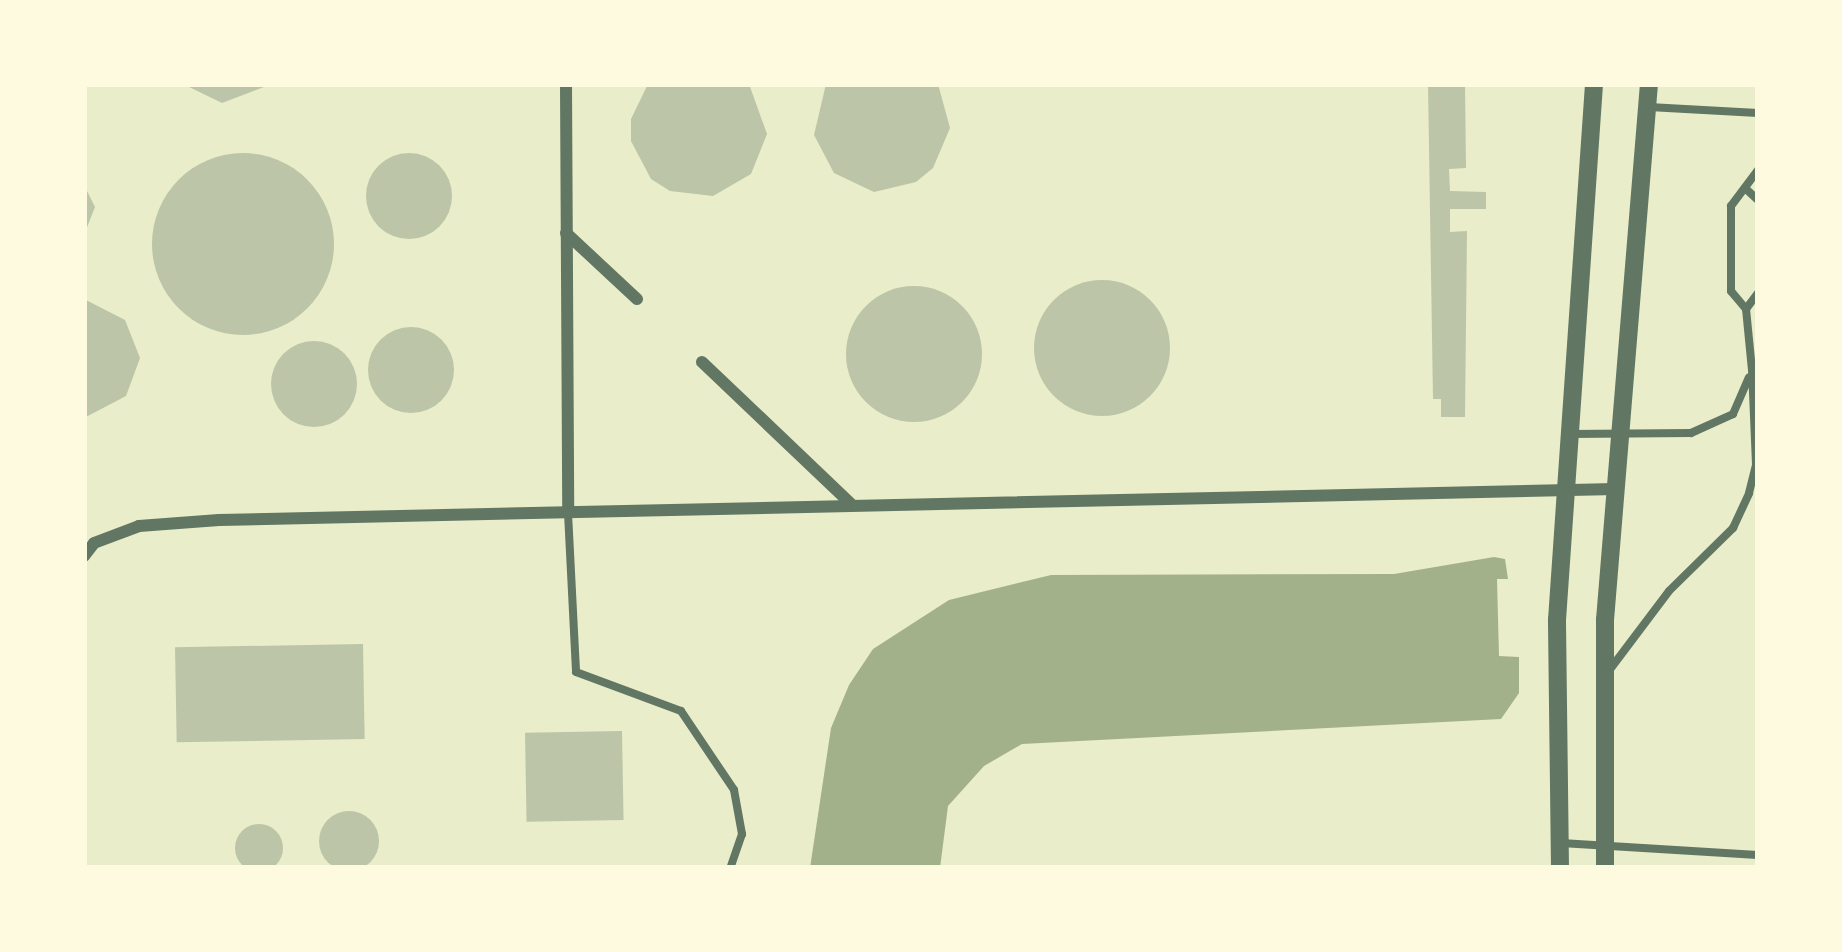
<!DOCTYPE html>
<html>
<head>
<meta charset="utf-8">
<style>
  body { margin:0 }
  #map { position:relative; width:1842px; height:952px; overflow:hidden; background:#e9edc9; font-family:"Exo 2",sans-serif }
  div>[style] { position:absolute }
  .water>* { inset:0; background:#a3b18a }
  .building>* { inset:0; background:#bcc5a7; transform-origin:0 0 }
  .round { border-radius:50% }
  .service>* { height:8px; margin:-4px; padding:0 4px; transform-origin:4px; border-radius:4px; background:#617663 }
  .minor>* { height:12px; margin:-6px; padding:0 6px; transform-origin:6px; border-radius:6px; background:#617663 }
  .tertiary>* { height:18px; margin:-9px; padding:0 9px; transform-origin:9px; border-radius:9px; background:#617663 }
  span { translate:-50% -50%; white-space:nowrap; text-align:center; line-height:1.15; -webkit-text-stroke:12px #fefae0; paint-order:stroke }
  .frame { position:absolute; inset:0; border:87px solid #fefae0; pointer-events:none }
</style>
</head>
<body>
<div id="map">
  <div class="water">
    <div style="clip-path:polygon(1494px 557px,1505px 559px,1508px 579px,1497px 579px,1499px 656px,1519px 657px,1519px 693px,1501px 719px,1022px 744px,984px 766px,948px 806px,940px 868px,810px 868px,831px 728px,849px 685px,873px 649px,949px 600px,1051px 575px,1394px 574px)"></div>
  </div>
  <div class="building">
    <div style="clip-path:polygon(183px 84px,272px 84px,222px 103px)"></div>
    <div style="clip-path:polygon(648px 84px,749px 84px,767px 134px,751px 174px,713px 196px,670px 191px,651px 179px,631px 141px,631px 119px)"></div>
    <div style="clip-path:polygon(826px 84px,938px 84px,950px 128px,933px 168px,916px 182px,874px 192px,834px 173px,814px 135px)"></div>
    <div style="clip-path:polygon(1428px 84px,1465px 84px,1466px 168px,1449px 169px,1450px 191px,1486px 192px,1486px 209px,1450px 209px,1450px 232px,1467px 231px,1465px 417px,1441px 417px,1441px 399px,1433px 399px)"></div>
    <div class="round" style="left:366px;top:153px;width:86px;height:86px"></div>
    <div class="round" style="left:152px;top:153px;width:182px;height:182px"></div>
    <div style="clip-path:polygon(84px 185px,95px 207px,84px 235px)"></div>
    <div class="round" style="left:1034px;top:280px;width:136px;height:136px"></div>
    <div class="round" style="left:846px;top:286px;width:136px;height:136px"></div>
    <div style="clip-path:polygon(84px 299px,125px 320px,140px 358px,126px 396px,84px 418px)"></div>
    <div class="round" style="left:368px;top:327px;width:86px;height:86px"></div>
    <div class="round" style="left:271px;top:341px;width:86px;height:86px"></div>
    <div style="left:363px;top:644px;width:95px;height:188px;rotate:89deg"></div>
    <div style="left:622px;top:731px;width:89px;height:97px;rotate:89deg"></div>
    <div class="round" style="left:319px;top:811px;width:60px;height:60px"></div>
    <div class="round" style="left:235px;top:824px;width:48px;height:48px"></div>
  </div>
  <div class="service">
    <div style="left:1649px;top:107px;width:109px;rotate:3.2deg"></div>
    <div style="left:1745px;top:188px;width:18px;rotate:43deg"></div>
    <div style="left:1746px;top:309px;width:20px;rotate:-53deg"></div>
    <div style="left:1570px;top:434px;width:121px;rotate:-0.5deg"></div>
    <div style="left:1691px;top:433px;width:46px;rotate:-24.3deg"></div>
    <div style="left:1733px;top:414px;width:40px;rotate:-66.6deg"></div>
    <div style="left:568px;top:513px;width:159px;rotate:87.1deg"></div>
    <div style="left:576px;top:672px;width:112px;rotate:20.4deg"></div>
    <div style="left:681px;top:711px;width:95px;rotate:56.1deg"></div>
    <div style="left:734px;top:790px;width:45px;rotate:79.7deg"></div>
    <div style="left:742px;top:834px;width:36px;rotate:109deg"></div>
    <div style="left:1611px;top:668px;width:96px;rotate:-53deg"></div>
    <div style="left:1669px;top:591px;width:90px;rotate:-44.5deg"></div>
    <div style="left:1733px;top:528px;width:38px;rotate:-65deg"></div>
    <div style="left:1749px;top:493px;width:30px;rotate:-76deg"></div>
    <div style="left:1756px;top:464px;width:94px;rotate:-92.4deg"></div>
    <div style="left:1752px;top:370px;width:61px;rotate:-95.6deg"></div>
    <div style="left:1746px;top:309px;width:23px;rotate:-130deg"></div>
    <div style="left:1731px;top:291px;width:85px;rotate:-90deg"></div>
    <div style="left:1731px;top:206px;width:45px;rotate:-53.1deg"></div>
    <div style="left:1561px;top:843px;width:197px;rotate:3.5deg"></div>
  </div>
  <div class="minor">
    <div style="left:566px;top:84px;width:429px;rotate:89.7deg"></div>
    <div style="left:566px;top:233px;width:97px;rotate:42.9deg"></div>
    <div style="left:702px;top:362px;width:207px;rotate:43.6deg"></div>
    <div style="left:84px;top:556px;width:16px;rotate:-52deg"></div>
    <div style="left:94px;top:543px;width:48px;rotate:-20.7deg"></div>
    <div style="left:139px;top:526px;width:80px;rotate:-4.3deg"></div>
    <div style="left:219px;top:520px;width:1397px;rotate:-1.27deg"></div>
  </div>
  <div class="tertiary">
    <div style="left:1560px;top:868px;width:248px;rotate:-90.7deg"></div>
    <div style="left:1557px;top:620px;width:537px;rotate:-86.05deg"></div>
    <div style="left:1605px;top:868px;width:248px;rotate:-90deg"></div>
    <div style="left:1605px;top:620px;width:538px;rotate:-85.31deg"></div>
  </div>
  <div class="frame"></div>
</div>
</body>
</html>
